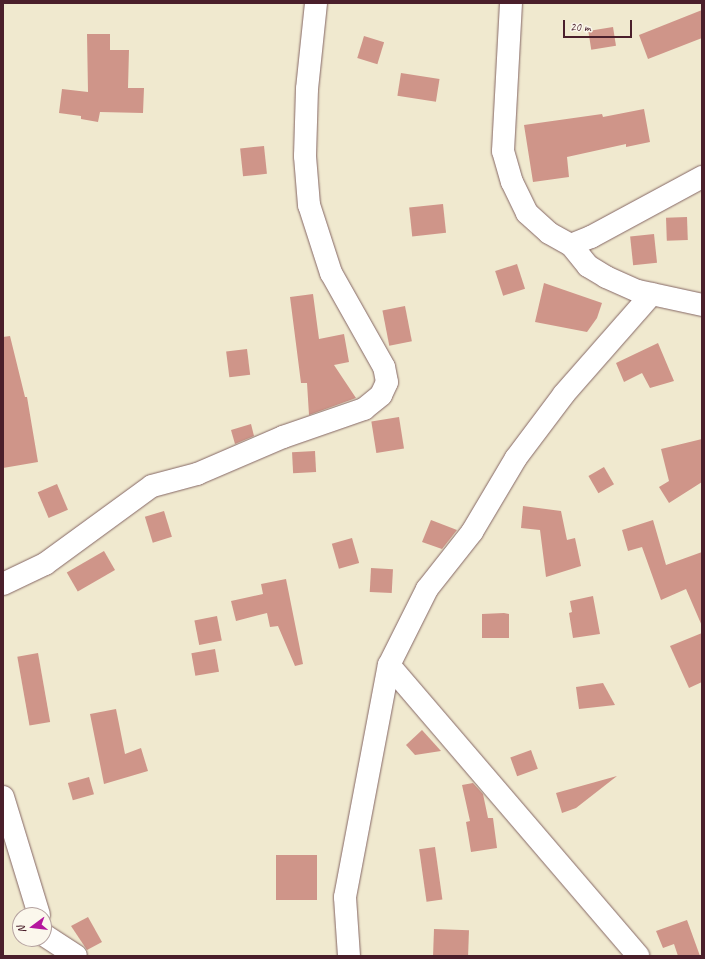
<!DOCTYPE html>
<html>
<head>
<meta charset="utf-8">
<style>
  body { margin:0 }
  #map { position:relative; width:705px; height:959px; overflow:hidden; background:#f0e9cf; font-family:Caveat,sans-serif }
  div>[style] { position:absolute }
  .building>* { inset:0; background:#cf9589; transform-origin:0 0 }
  .roads { filter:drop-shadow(0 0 1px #846664) drop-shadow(0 0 1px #846664) }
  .minor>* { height:22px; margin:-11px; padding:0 11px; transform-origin:11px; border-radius:11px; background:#fff }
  span { translate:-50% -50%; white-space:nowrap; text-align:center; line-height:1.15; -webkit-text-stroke:3.5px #fbf7ec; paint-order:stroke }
  .frame { position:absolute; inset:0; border:4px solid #4a1f2b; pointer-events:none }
  .north { position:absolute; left:12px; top:907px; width:40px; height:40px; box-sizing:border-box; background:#fbf7ec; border:1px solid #b4a19f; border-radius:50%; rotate:255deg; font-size:11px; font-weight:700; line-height:16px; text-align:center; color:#4a1f2b }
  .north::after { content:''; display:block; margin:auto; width:14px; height:18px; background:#b5179e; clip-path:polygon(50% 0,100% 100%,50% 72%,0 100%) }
  .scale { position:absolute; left:563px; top:20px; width:69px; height:18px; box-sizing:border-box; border:2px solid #4a1f2b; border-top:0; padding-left:5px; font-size:12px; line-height:14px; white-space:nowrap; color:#4a1f2b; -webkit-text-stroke:3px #fbf7ec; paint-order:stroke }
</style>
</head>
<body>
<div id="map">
  <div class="building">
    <div style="clip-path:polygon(702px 10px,702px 38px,648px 59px,639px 35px)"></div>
    <div style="left:613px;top:27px;width:19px;height:25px;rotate:81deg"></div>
    <div style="clip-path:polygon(87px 34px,110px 34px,110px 50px,129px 50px,128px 88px,144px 88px,143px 113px,100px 112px,98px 122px,81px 119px,81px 116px,59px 113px,62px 89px,88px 92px)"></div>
    <div style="left:364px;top:36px;width:21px;height:23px;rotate:17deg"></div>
    <div style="left:401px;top:73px;width:39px;height:23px;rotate:9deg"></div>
    <div style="clip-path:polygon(644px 109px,650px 142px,626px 147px,626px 144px,567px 157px,569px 177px,533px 182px,524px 125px,602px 114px,603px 117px)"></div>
    <div style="left:264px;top:146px;width:28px;height:24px;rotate:84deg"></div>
    <div style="left:443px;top:204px;width:29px;height:34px;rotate:84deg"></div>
    <div style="left:687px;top:217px;width:23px;height:21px;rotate:88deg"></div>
    <div style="left:654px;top:234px;width:29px;height:24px;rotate:84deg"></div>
    <div style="left:517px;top:264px;width:26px;height:23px;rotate:72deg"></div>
    <div style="clip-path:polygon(544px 283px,602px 303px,597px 318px,587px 332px,535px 322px)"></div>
    <div style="clip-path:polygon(313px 294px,319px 339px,344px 334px,349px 362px,334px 365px,356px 398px,309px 415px,307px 383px,301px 383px,290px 297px)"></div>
    <div style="left:405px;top:306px;width:36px;height:23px;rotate:79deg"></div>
    <div style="clip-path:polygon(10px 336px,25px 397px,27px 397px,38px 462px,3px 468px,3px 337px)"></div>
    <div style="clip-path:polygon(658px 343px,674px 381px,650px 388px,642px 373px,624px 382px,616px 363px)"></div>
    <div style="left:247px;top:349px;width:26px;height:21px;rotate:83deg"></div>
    <div style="left:399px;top:417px;width:32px;height:28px;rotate:81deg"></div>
    <div style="clip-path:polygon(251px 424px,254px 436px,235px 444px,231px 430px)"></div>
    <div style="clip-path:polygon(702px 439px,702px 482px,669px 503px,659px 487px,669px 481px,661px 449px)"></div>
    <div style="left:315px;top:451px;width:21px;height:23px;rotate:87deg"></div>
    <div style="left:604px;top:467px;width:20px;height:18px;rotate:60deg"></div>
    <div style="left:57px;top:484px;width:28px;height:21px;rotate:67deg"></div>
    <div style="clip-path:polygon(523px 506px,561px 511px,567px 540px,575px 538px,581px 566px,546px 577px,540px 530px,521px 528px)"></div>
    <div style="left:164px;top:511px;width:27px;height:20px;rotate:73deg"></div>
    <div style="clip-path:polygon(431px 520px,457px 530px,442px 549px,422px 542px)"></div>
    <div style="clip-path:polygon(653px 520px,666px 565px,702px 552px,702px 626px,686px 589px,661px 600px,642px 547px,628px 551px,622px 530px)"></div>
    <div style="left:352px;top:538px;width:26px;height:21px;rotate:74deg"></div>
    <div style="left:104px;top:551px;width:22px;height:43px;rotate:60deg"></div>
    <div style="left:371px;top:568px;width:22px;height:24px;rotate:3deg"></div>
    <div style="clip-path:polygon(286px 579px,303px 664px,295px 666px,278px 626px,270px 627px,267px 613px,236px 621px,231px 601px,263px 594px,261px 584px)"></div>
    <div style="clip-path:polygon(593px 596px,600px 634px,573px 638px,569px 613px,572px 612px,570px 601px)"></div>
    <div style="clip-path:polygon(504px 613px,509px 614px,509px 638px,482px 638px,482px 614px)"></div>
    <div style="left:217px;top:616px;width:25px;height:23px;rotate:79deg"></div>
    <div style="clip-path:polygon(702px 633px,702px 682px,689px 688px,670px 646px)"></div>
    <div style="left:215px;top:649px;width:23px;height:24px;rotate:80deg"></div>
    <div style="left:38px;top:653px;width:70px;height:21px;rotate:80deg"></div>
    <div style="clip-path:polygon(603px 683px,615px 705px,579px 709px,576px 687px)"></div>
    <div style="clip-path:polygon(116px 709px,125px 754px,141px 748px,148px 771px,104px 784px,90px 714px)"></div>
    <div style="clip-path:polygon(422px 730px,441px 751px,415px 755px,406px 745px)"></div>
    <div style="left:531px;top:750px;width:20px;height:22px;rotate:70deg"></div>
    <div style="clip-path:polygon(617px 776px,576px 808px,562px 813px,556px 793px)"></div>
    <div style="left:89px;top:777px;width:18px;height:22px;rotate:74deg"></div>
    <div style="clip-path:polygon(473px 783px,483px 794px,488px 818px,493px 818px,497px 848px,471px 852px,466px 822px,470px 821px,462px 785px)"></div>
    <div style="left:435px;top:847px;width:53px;height:16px;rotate:82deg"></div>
    <div style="left:276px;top:855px;width:41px;height:45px"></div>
    <div style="clip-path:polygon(88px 917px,102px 942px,87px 950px,71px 926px)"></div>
    <div style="clip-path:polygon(687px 920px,700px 956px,678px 956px,674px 944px,663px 948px,656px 931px)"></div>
    <div style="left:434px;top:929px;width:35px;height:26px;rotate:2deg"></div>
  </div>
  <div class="roads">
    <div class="minor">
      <div style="left:511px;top:3px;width:148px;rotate:93.1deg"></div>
      <div style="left:503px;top:151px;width:32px;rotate:74deg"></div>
      <div style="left:512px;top:182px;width:34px;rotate:64deg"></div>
      <div style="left:527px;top:213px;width:30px;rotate:42deg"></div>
      <div style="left:549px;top:233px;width:25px;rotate:29deg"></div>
      <div style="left:571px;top:245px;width:27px;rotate:51deg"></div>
      <div style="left:588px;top:266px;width:21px;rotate:31deg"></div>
      <div style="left:606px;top:277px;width:35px;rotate:24deg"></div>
      <div style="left:638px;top:291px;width:66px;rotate:12.3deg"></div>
      <div style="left:571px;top:245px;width:22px;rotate:-22deg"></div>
      <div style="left:591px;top:237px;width:126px;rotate:-28.4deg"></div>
      <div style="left:3px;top:584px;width:47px;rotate:-25.5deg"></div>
      <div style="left:45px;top:564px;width:132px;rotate:-36.1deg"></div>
      <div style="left:152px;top:486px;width:47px;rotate:-14.9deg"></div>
      <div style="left:197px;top:474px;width:94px;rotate:-23.3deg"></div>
      <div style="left:283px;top:437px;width:86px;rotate:-19.1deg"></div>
      <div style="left:364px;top:409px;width:22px;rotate:-39deg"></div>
      <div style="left:381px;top:395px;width:14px;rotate:-65deg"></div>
      <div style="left:387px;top:382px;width:15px;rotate:-101deg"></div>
      <div style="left:384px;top:367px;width:108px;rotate:-119.4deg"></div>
      <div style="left:331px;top:273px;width:71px;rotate:-107.9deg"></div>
      <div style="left:309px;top:205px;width:49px;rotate:-94.7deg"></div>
      <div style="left:305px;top:156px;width:67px;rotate:-88.3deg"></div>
      <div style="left:307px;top:89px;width:86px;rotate:-84deg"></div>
      <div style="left:389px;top:665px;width:383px;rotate:49.4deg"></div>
      <div style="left:3px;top:797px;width:123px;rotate:73deg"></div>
      <div style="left:44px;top:935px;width:38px;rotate:33deg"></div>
      <div style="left:349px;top:956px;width:59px;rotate:-93.9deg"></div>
      <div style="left:345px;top:897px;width:236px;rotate:-79.3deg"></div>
      <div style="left:389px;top:665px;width:85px;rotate:-63.4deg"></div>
      <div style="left:427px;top:589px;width:73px;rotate:-51.7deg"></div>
      <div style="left:472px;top:532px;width:86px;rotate:-59.3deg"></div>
      <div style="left:516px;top:458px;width:80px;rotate:-53.1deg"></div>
      <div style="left:564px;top:394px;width:133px;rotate:-48.7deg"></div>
    </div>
  </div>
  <div class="frame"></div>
  <div class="north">N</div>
  <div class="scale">20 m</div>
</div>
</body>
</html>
